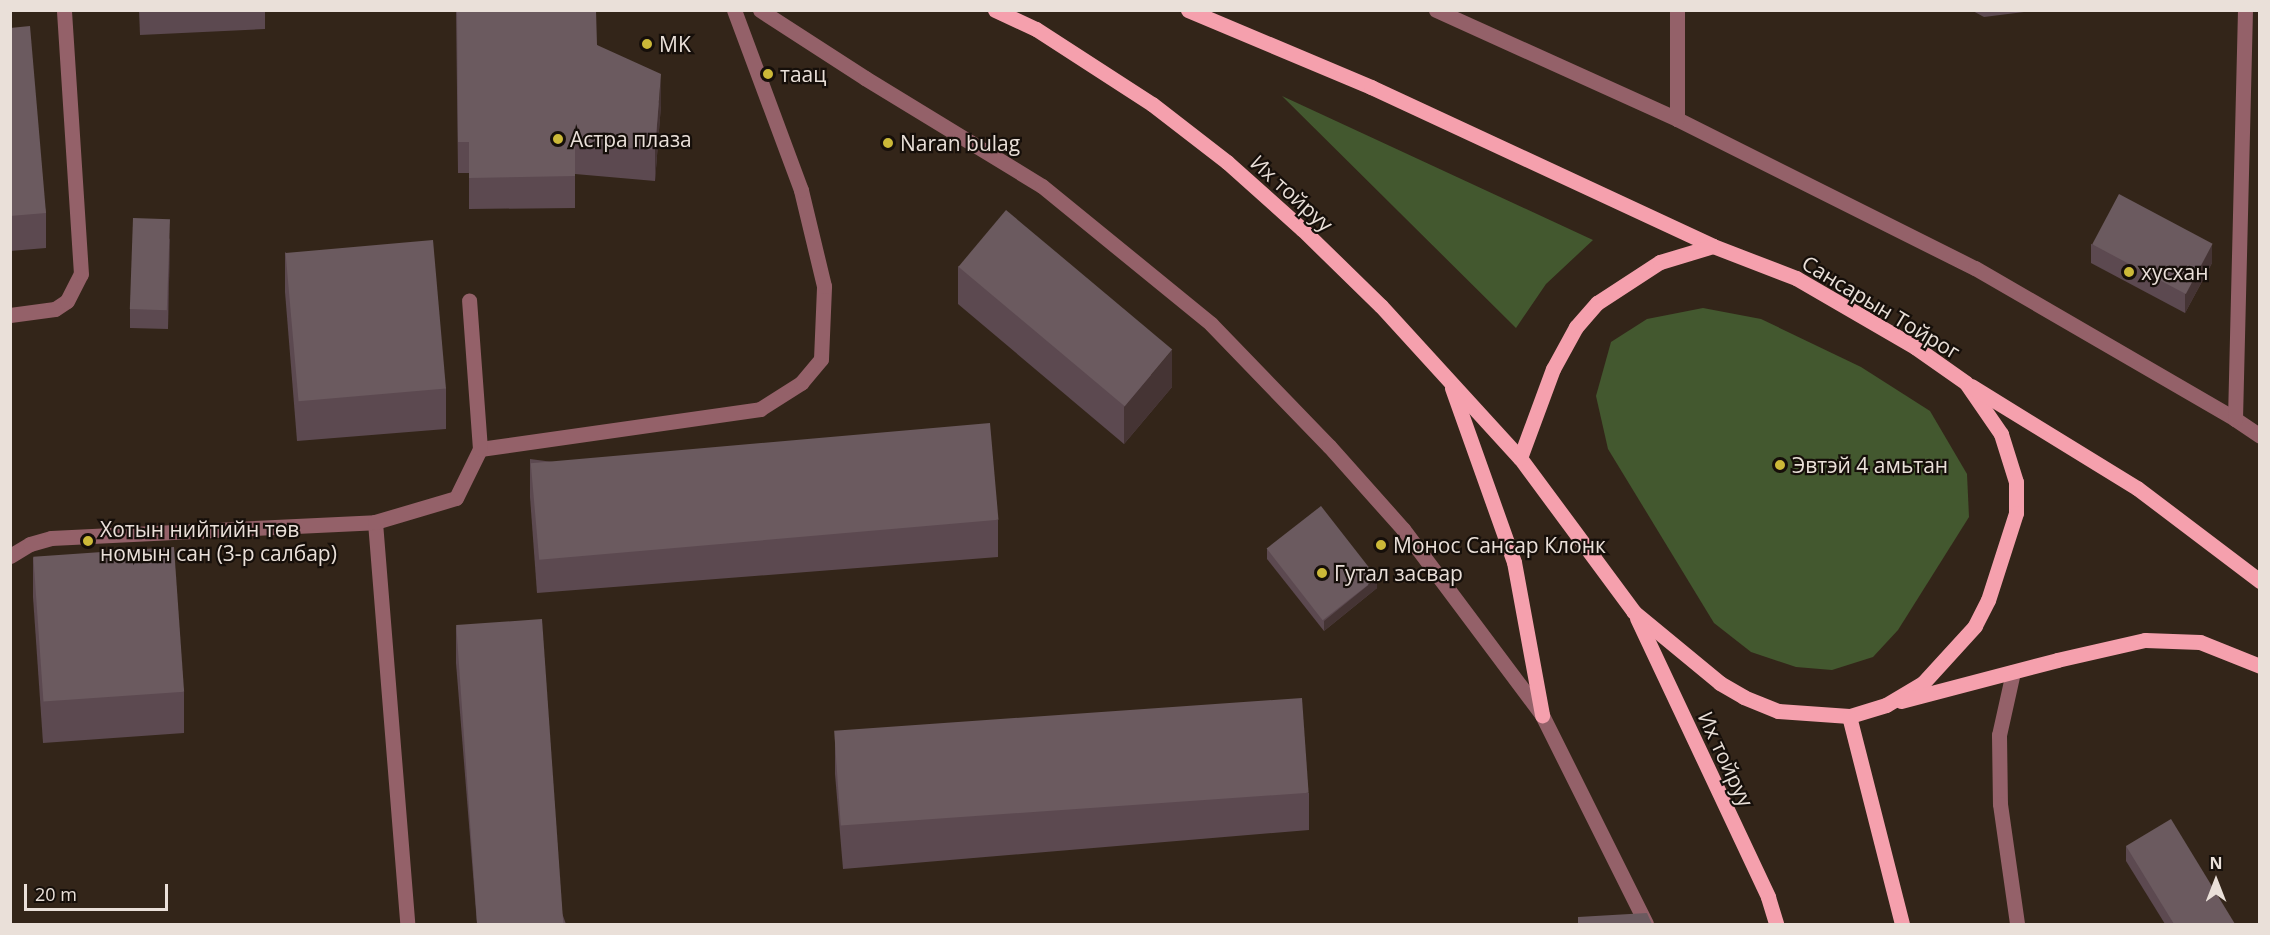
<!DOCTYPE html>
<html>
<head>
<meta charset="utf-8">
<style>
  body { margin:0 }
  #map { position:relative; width:2270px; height:935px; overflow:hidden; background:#332519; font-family:"Open Sans",sans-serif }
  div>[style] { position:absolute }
  .green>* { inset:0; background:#43582f }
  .minor>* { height:15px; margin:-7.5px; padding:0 7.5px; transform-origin:7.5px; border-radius:7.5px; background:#946169 }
  .major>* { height:15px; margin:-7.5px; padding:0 7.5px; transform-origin:7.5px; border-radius:7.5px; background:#f5a0ad }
  .wall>* { inset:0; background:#5c4950 }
  .shaded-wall>* { inset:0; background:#453434 }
  .building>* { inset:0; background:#6b5a5f; transform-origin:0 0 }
  .dots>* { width:16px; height:16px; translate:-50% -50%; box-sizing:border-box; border:3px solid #160f0a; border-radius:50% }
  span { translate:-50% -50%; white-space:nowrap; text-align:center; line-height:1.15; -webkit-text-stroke:4.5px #160f0a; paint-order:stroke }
  .poi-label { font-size:21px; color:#eae0d9 }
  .left { translate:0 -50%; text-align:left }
  .street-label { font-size:21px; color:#eae0d9 }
  .frame { position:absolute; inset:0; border:12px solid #eae0d9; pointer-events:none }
  .north { position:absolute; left:2186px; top:851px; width:60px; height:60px; -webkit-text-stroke:4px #160f0a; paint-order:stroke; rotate:0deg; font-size:16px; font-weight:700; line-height:24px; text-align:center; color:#eae0d9 }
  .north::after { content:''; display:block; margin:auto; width:21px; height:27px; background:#eae0d9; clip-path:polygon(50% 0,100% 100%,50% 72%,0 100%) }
  .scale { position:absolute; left:24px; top:884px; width:144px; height:27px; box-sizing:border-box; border:3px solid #eae0d9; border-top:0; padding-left:8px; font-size:18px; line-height:21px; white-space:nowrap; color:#eae0d9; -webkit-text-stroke:4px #160f0a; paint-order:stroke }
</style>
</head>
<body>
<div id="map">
  <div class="green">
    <div style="clip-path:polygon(1282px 96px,1593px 240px,1546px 284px,1516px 328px)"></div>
    <div style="clip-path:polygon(1703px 308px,1761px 319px,1861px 367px,1930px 411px,1967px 474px,1969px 517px,1898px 630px,1873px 657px,1832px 670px,1796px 667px,1751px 652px,1714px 623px,1608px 449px,1596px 396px,1611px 342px,1647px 319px)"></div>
  </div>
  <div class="minor">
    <div style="left:760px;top:10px;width:125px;rotate:32.9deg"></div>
    <div style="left:865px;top:78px;width:207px;rotate:31.4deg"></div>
    <div style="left:1042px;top:186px;width:218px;rotate:39.2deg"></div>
    <div style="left:1211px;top:324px;width:170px;rotate:46deg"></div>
    <div style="left:1329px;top:446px;width:111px;rotate:48.3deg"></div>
    <div style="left:1403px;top:529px;width:232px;rotate:53.2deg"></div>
    <div style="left:1542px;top:715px;width:233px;rotate:63.5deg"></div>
    <div style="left:1436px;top:10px;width:265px;rotate:24.3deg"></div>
    <div style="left:1677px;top:119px;width:333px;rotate:26.6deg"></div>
    <div style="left:1975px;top:268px;width:301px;rotate:30.1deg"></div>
    <div style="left:2235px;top:419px;width:30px;rotate:34deg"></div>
    <div style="left:1677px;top:10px;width:109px;rotate:90deg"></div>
    <div style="left:10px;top:315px;width:45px;rotate:-7.6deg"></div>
    <div style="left:55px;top:309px;width:14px;rotate:-34deg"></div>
    <div style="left:67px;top:301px;width:30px;rotate:-63deg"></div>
    <div style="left:81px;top:274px;width:265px;rotate:-93.7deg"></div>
    <div style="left:2235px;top:419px;width:409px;rotate:-88.6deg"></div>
    <div style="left:480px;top:449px;width:283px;rotate:-8.1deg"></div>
    <div style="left:760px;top:409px;width:49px;rotate:-32.4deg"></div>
    <div style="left:801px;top:383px;width:31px;rotate:-50deg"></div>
    <div style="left:821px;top:359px;width:73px;rotate:-87.6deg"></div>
    <div style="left:824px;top:286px;width:99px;rotate:-103.5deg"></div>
    <div style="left:801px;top:190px;width:192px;rotate:-110.4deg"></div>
    <div style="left:375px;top:522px;width:403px;rotate:85.4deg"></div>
    <div style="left:10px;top:556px;width:23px;rotate:-31deg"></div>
    <div style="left:30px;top:544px;width:22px;rotate:-16deg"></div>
    <div style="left:51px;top:538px;width:324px;rotate:-2.8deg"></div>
    <div style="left:375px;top:522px;width:84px;rotate:-16.5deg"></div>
    <div style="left:456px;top:498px;width:55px;rotate:-63.9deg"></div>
    <div style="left:480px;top:449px;width:149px;rotate:-94.2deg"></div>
    <div style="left:2013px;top:672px;width:65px;rotate:102.5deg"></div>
    <div style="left:1999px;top:735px;width:69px;rotate:89.2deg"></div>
    <div style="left:2000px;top:804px;width:121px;rotate:81.9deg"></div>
  </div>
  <div class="major">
    <div style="left:995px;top:10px;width:45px;rotate:24.9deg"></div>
    <div style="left:1036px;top:29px;width:138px;rotate:32.9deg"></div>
    <div style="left:1152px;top:104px;width:95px;rotate:37.7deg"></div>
    <div style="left:1227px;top:162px;width:101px;rotate:41.8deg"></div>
    <div style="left:1302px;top:229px;width:110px;rotate:44.3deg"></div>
    <div style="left:1381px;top:306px;width:206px;rotate:47.6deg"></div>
    <div style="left:1188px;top:10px;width:199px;rotate:22.8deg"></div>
    <div style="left:1371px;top:87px;width:377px;rotate:24.9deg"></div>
    <div style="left:1713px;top:246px;width:89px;rotate:21.1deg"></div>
    <div style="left:1796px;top:278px;width:138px;rotate:30.1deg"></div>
    <div style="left:1915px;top:347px;width:62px;rotate:35.2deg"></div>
    <div style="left:1966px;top:383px;width:62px;rotate:55.5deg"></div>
    <div style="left:2001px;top:434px;width:50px;rotate:72.6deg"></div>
    <div style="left:2016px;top:482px;width:31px;rotate:90deg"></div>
    <div style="left:2016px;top:513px;width:91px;rotate:107.8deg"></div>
    <div style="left:1988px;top:600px;width:29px;rotate:117deg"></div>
    <div style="left:1975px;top:626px;width:77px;rotate:132.4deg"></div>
    <div style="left:1923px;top:683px;width:43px;rotate:149.3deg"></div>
    <div style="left:1886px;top:705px;width:39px;rotate:163deg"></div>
    <div style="left:1849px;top:716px;width:71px;rotate:-176deg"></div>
    <div style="left:1778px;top:711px;width:37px;rotate:-158deg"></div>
    <div style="left:1744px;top:697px;width:28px;rotate:-150deg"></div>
    <div style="left:1720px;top:683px;width:112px;rotate:-140.5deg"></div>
    <div style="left:1634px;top:612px;width:192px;rotate:-126.5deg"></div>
    <div style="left:1520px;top:458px;width:95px;rotate:-69.7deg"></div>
    <div style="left:1553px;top:369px;width:48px;rotate:-61.3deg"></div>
    <div style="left:1576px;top:327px;width:32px;rotate:-49deg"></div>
    <div style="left:1597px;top:303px;width:75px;rotate:-33.1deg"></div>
    <div style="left:1660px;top:262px;width:55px;rotate:-16.8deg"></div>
    <div style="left:1971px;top:386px;width:195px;rotate:31.6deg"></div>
    <div style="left:2137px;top:488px;width:154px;rotate:37.1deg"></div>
    <div style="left:1452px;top:388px;width:185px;rotate:70.4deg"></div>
    <div style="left:1514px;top:562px;width:156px;rotate:79.6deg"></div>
    <div style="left:1637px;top:618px;width:308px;rotate:64.8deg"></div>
    <div style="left:1768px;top:897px;width:28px;rotate:73deg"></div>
    <div style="left:1901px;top:701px;width:161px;rotate:-14.7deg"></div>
    <div style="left:2057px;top:660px;width:90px;rotate:-12.8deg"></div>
    <div style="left:2145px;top:640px;width:55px;rotate:2.1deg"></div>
    <div style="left:2200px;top:642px;width:65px;rotate:21.8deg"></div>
    <div style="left:1849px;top:716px;width:215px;rotate:75.7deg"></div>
  </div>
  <div class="wall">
    <div style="clip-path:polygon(139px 10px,265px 10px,265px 29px,140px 35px)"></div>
    <div style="clip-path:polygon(456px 10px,597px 45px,661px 105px,655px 181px,575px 174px,575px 208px,469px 209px,469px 173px,458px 173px)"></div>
    <div style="clip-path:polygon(1971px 10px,2039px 10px,1984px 17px)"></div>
    <div style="clip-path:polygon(10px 28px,46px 213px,46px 248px,10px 251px)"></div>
    <div style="clip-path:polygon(170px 238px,168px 329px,130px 328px,130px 309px)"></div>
    <div style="clip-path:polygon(2091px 244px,2212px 263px,2185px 313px,2091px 263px)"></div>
    <div style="clip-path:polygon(285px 252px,446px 388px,446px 429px,297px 441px,285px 292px)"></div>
    <div style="clip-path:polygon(958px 266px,1172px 387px,1124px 444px,958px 304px)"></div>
    <div style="clip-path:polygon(530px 459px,998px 520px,998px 557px,537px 593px,530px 497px)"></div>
    <div style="clip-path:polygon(1267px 549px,1377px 588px,1324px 631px,1267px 559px)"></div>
    <div style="clip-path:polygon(33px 557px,184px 692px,184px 733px,43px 743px,33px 597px)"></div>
    <div style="clip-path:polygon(456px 625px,566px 924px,477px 924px,456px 663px)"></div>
    <div style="clip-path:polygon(835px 737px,1309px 793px,1309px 830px,843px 869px,835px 774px)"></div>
    <div style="clip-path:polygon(2126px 846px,2235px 924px,2165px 924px,2126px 861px)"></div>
  </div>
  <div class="shaded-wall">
    <div style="clip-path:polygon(661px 74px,661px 105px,655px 181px,655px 150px)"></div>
    <div style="clip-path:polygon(170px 219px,170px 238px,168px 329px,168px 310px)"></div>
    <div style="clip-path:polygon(2212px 244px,2212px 263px,2185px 313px,2185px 294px)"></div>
    <div style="clip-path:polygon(1172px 350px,1172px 387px,1124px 444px,1124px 407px)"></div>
    <div style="clip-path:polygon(1377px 578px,1377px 588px,1324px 631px,1324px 621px)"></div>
  </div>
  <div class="building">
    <div style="clip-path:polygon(457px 10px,596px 10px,597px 45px,661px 74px,655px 150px,575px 143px,575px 176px,469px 178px,469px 142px,458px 142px)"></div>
    <div style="clip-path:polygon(30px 26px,46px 213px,10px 216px,10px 28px)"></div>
    <div style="left:2119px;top:194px;width:106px;height:57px;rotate:28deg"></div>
    <div style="left:1006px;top:210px;width:217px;height:74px;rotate:40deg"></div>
    <div style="left:133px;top:218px;width:37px;height:91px;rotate:2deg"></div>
    <div style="left:433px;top:240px;width:149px;height:148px;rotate:85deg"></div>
    <div style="left:990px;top:423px;width:97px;height:461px;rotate:85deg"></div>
    <div style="left:1321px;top:506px;width:91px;height:69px;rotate:52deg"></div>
    <div style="left:174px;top:547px;width:145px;height:141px;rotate:86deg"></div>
    <div style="left:542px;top:619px;width:306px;height:86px;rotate:86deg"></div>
    <div style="left:1302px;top:698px;width:95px;height:469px;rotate:86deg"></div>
    <div style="clip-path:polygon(2171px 819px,2235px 924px,2174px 924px,2126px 846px)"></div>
    <div style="clip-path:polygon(1647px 913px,1652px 924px,1578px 924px,1578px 917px)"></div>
  </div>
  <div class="dots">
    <div style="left:647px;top:44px;background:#ccb938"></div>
    <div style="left:768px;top:74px;background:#ccb938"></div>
    <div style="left:558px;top:139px;background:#ccb938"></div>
    <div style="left:888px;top:143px;background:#ccb938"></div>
    <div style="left:2129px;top:272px;background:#ccb938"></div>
    <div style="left:1780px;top:465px;background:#ccb938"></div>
    <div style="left:88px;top:541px;background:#ccb938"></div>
    <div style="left:1381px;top:545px;background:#ccb938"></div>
    <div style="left:1322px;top:573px;background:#ccb938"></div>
  </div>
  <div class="poi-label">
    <span class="left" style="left:659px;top:44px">MK</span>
    <span class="left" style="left:780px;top:74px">таац</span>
    <span class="left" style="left:570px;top:139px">Астра плаза</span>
    <span class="left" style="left:900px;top:143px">Naran bulag</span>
    <span class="left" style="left:2141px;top:272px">хусхан</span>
    <span class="left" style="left:1792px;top:465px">Эвтэй 4 амьтан</span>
    <span class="left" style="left:100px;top:541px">Хотын нийтийн төв<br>номын сан (3-р салбар)</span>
    <span class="left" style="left:1393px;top:545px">Монос Сансар Клонк</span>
    <span class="left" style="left:1334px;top:573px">Гутал засвар</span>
  </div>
  <div class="street-label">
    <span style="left:1292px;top:193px;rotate:42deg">Их тойруу</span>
    <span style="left:1881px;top:307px;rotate:31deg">Сансарын Тойрог</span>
    <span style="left:1726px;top:759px;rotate:65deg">Их тойруу</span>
  </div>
  <div class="frame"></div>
  <div class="north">N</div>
  <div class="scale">20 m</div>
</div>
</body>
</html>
